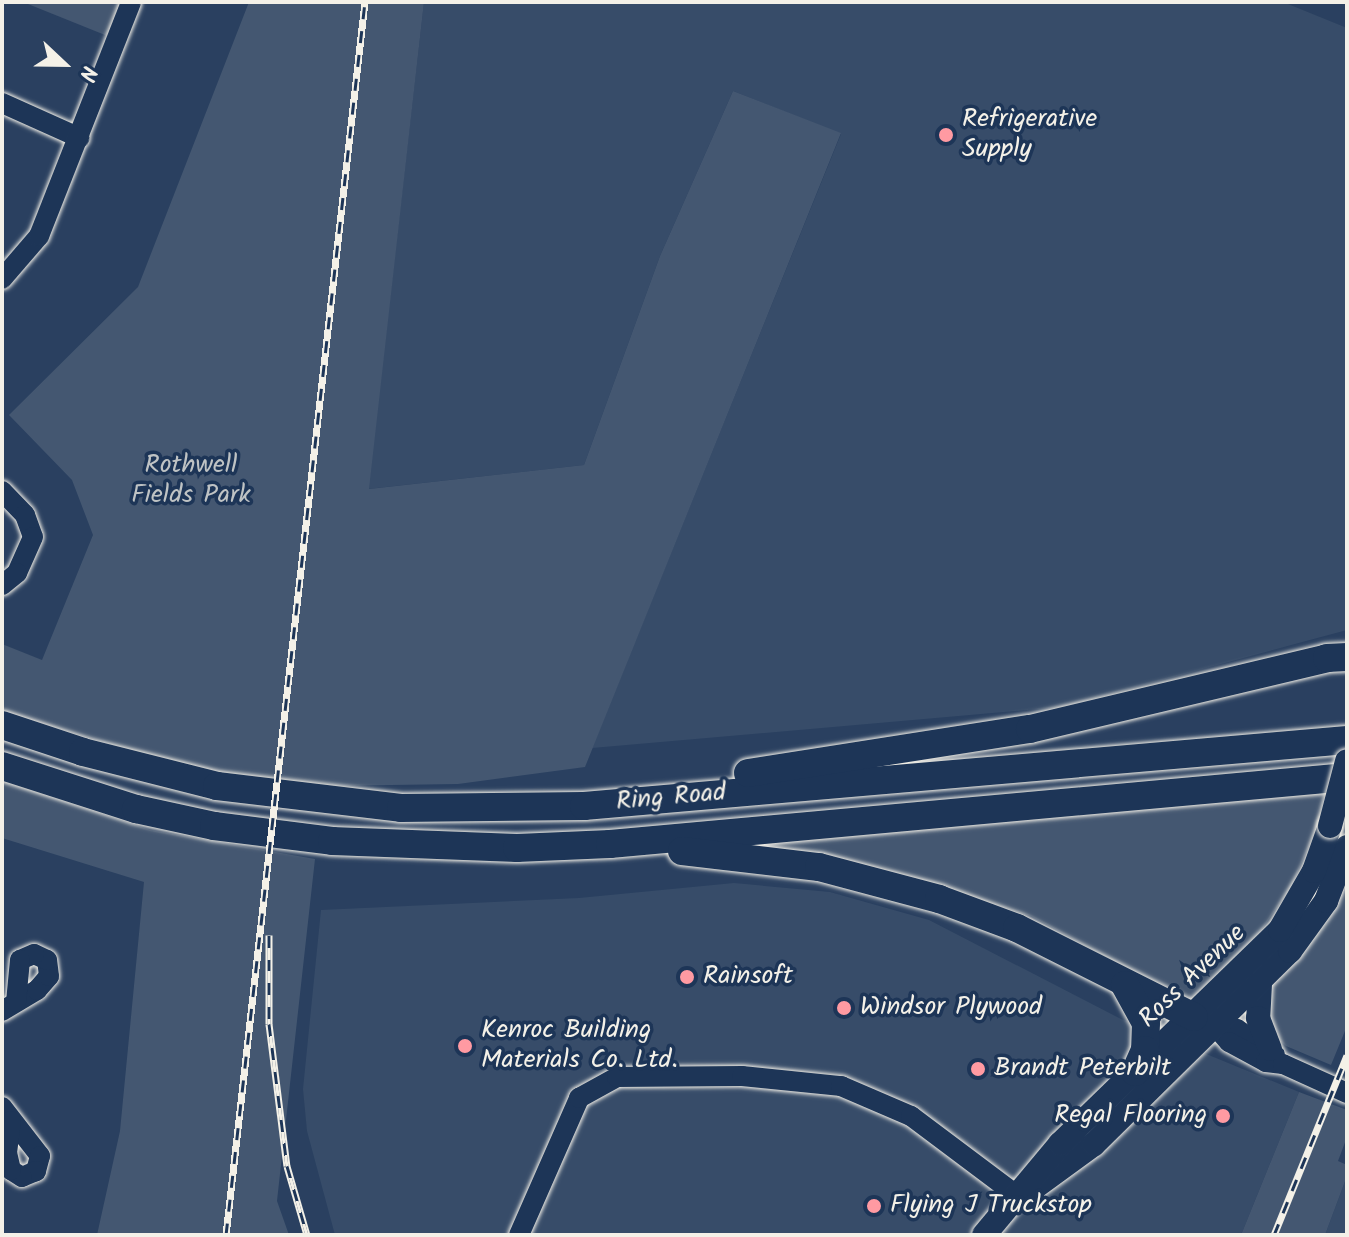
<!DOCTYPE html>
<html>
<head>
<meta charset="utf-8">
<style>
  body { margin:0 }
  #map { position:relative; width:1349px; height:1237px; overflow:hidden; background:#2a4060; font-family:Kalam,sans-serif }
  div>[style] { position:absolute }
  .built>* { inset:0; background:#374c69 }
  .green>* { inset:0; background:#445771 }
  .roads { filter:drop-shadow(0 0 2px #f4f1e8) drop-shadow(0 0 2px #f4f1e8) }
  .minor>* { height:20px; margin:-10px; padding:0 10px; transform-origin:10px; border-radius:10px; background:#1d3557 }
  .major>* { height:24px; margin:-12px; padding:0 12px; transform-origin:12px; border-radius:12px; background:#1d3557 }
  .highway>* { height:28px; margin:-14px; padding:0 14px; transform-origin:14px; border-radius:14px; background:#1d3557 }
  .rail>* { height:7px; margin-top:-3.5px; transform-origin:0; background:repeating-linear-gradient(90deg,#1d3557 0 12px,#f4f1e8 0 24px); box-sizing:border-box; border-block:2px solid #f4f1e8 }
  .bridges { filter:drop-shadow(0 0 2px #f4f1e8) drop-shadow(0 0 2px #f4f1e8) }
  .major-bridge>* { height:24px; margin:-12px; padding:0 12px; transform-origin:12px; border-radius:12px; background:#1d3557 }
  .dots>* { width:22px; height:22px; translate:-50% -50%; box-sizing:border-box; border:4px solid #1d3557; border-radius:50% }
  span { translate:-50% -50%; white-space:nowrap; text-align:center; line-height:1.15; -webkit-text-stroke:7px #1d3557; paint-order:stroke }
  .poi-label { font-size:26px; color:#f4f1e8 }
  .left { translate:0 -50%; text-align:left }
  .right { translate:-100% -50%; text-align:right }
  .park-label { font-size:26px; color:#bfc3c4 }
  .street-label { font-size:26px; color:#f4f1e8 }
  .frame { position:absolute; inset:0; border:4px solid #f4f1e8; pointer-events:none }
  .north { position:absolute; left:24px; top:24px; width:80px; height:80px; -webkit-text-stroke:6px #1d3557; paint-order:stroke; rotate:112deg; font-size:22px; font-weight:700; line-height:32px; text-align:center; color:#f4f1e8 }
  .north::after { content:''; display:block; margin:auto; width:28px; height:36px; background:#f4f1e8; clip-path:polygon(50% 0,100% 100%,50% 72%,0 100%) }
</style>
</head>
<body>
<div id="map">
  <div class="built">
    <div style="clip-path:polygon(424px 2px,1283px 2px,1347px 28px,1347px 630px,1062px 707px,592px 748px,841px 134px,733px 91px,660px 256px,584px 465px,368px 489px)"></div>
    <div style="clip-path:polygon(734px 883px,830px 892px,929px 920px,1121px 1019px,1299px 1092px,1241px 1235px,335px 1235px,307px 1131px,303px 1089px,321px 910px,579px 898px)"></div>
    <div style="clip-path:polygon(1347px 1176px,1347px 1235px,1325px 1235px)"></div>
  </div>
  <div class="green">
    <div style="clip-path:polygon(23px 2px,124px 2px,110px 37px)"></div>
    <div style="clip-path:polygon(249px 2px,424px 2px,369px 489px,584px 465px,660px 256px,733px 91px,841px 133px,585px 767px,458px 784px,324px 786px,222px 778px,2px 711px,2px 644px,42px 660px,93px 535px,72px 480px,9px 415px,138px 287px)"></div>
    <div style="clip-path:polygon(2px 781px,150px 830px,315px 859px,277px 1201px,289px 1235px,97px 1235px,120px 1131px,144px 882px,2px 838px)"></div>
    <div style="clip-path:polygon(1326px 787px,1317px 827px,1291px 887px,1260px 932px,1190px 1002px,1031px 916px,890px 871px,801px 851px,760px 849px,762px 839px)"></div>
    <div style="clip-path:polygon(1347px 881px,1347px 1026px,1331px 1065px,1286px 1046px,1269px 1030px,1265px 993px,1325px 923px)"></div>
    <div style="clip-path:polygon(1299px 1092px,1347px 1110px,1347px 1137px,1338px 1161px,1347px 1165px,1347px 1176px,1325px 1235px,1241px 1235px)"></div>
  </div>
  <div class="roads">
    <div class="minor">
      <div style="left:2px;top:103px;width:85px;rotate:24.2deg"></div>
      <div style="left:2px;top:279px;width:57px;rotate:-49.3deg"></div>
      <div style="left:39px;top:236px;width:251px;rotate:-68.5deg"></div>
      <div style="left:2px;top:491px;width:33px;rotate:46deg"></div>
      <div style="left:25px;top:515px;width:23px;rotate:70deg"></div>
      <div style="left:33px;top:537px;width:39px;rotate:114deg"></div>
      <div style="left:17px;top:573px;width:19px;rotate:141deg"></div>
      <div style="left:2px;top:1011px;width:41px;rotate:-31deg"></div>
      <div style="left:37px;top:990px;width:18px;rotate:-49deg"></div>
      <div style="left:49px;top:976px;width:16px;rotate:-97deg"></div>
      <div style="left:47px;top:960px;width:14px;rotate:-155deg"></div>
      <div style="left:34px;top:954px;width:15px;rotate:157deg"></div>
      <div style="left:20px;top:960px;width:42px;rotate:95.4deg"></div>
      <div style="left:1212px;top:1025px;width:25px;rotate:9deg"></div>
      <div style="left:1237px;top:1029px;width:46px;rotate:34.4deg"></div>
      <div style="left:1216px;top:1027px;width:20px;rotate:49deg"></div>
      <div style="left:1229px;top:1042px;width:42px;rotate:28.4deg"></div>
      <div style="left:1266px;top:1062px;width:17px;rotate:7deg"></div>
      <div style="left:1283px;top:1064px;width:70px;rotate:24.4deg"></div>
      <div style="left:2px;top:1107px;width:62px;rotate:52.2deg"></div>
      <div style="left:40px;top:1156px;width:16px;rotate:105deg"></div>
      <div style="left:36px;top:1171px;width:15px;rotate:157deg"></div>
      <div style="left:22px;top:1177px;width:13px;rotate:-148deg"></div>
      <div style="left:11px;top:1170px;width:17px;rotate:-103deg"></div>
      <div style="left:7px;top:1153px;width:32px;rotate:-83deg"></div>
      <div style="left:519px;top:1235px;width:150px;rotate:-66.3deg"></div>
      <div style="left:579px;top:1098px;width:43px;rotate:-28.9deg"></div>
      <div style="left:617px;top:1077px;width:125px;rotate:-0.5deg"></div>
      <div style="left:742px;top:1076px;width:100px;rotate:5.8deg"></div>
      <div style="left:841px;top:1086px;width:76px;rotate:23.2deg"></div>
      <div style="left:911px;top:1116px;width:135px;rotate:36.9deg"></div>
    </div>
    <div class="major">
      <div style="left:1260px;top:984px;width:34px;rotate:93deg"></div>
      <div style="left:1258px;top:1018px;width:33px;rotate:69deg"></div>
      <div style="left:1035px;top:1187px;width:73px;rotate:-36.1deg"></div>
      <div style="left:1094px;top:1144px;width:275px;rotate:-44.6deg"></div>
      <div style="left:1290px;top:951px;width:62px;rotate:-54.2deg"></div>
      <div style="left:1326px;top:901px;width:58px;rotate:-68.7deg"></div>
      <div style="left:984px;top:1235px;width:119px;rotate:-50.1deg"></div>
      <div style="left:1060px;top:1144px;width:307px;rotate:-44.2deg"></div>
      <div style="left:1280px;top:930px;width:68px;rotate:-60deg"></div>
      <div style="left:1314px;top:871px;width:48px;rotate:-70.4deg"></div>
    </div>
    <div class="highway">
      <div style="left:2px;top:725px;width:85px;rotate:18.4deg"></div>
      <div style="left:83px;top:752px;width:138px;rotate:14.2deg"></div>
      <div style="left:217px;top:786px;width:185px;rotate:6.8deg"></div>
      <div style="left:401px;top:808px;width:183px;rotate:-0.6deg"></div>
      <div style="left:584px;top:806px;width:766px;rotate:-4.94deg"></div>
      <div style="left:2px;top:766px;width:141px;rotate:17.8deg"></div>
      <div style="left:136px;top:809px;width:80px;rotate:12.3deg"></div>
      <div style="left:214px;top:826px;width:119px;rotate:7.2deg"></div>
      <div style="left:332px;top:841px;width:185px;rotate:2.2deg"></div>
      <div style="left:517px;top:848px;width:93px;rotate:-2.5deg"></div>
      <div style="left:610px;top:844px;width:740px;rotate:-5.19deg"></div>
      <div style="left:748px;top:773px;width:285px;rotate:-8.9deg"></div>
      <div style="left:1030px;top:729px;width:305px;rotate:-13.4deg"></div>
      <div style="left:1327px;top:658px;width:20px;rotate:-3deg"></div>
      <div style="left:682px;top:851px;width:138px;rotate:6.7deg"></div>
      <div style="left:819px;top:867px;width:124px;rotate:14.9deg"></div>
      <div style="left:939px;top:899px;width:83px;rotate:20.4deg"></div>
      <div style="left:1017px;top:928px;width:198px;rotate:26.7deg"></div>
      <div style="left:1125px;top:985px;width:43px;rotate:61.1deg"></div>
      <div style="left:1146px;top:1023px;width:27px;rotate:92deg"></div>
      <div style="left:1145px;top:1050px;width:24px;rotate:114deg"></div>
    </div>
  </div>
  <div class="rail">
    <div style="left:269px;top:935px;width:89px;rotate:90deg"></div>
    <div style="left:269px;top:1024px;width:143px;rotate:82.8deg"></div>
    <div style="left:287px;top:1166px;width:72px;rotate:73.8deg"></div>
    <div style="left:226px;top:1235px;width:1241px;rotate:-83.57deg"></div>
    <div style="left:1274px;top:1235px;width:194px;rotate:-67.9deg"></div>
  </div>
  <div class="bridges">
    <div class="major-bridge">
      <div style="left:1330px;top:826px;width:67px;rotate:-75.3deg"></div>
    </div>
  </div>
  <div class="dots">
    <div style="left:946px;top:135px;background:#ff9aa2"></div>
    <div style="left:687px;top:977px;background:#ff9aa2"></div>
    <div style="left:844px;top:1008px;background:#ff9aa2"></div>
    <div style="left:465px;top:1046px;background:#ff9aa2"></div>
    <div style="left:978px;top:1069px;background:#ff9aa2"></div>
    <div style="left:1223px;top:1116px;background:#ff9aa2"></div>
    <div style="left:874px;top:1206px;background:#ff9aa2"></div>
  </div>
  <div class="poi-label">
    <span class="left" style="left:962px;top:135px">Refrigerative<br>Supply</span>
    <span class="left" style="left:703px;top:977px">Rainsoft</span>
    <span class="left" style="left:860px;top:1008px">Windsor Plywood</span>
    <span class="left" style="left:481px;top:1046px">Kenroc Building<br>Materials Co. Ltd.</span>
    <span class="left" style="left:994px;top:1069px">Brandt Peterbilt</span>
    <span class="right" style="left:1207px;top:1116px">Regal Flooring</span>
    <span class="left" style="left:890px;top:1206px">Flying J Truckstop</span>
  </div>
  <div class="park-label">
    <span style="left:191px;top:481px">Rothwell<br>Fields Park</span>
  </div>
  <div class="street-label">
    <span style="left:671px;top:798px;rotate:-5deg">Ring Road</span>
    <span style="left:1193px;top:977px;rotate:-44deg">Ross Avenue</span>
  </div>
  <div class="frame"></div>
  <div class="north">N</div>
</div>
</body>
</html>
